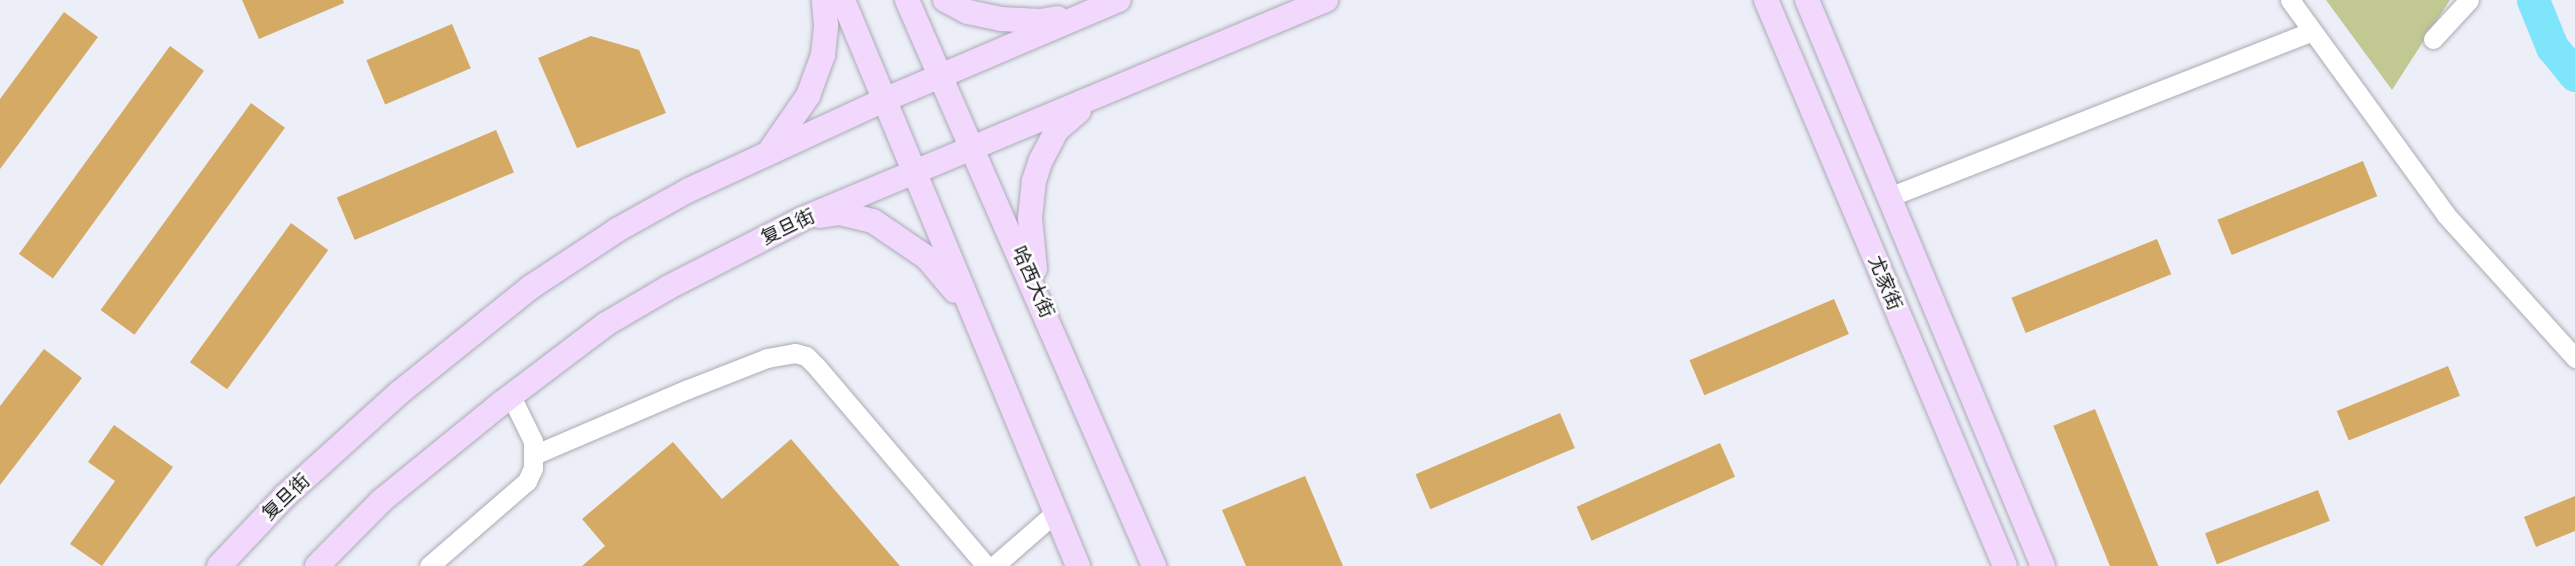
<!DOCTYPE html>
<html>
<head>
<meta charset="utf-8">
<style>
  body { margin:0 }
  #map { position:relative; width:2575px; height:566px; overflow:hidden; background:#edeff8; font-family:Rubik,"Noto Sans SC",sans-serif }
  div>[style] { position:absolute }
  .green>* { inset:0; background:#c2c892 }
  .river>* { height:33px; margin:-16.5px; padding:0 16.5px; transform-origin:16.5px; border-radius:16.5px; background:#7ee5fa }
  .building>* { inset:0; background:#d5aa65; transform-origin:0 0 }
  .roads { filter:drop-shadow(0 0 2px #aaabb5) drop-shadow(0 0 2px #aaabb5) }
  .minor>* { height:19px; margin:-9.5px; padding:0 9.5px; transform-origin:9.5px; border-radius:9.5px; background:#fff }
  .major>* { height:24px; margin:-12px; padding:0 12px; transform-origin:12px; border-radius:12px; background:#f2d8fd }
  span { translate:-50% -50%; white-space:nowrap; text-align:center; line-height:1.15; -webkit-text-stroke:5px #fff; paint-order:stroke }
  .street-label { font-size:19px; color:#141518 }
</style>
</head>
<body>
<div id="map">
  <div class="green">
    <div style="clip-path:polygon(2326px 0,2450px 0,2392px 90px)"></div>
  </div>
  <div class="river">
    <div style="left:2533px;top:0;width:51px;rotate:68deg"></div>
    <div style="left:2552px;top:47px;width:36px;rotate:51deg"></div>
  </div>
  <div class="building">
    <div style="clip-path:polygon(242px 0,343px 0,344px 3px,259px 39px)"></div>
    <div style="clip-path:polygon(64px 12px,98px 37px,0 169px,0 99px)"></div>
    <div style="left:452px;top:24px;width:48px;height:93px;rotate:67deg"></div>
    <div style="clip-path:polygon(591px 36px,639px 50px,666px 113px,577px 148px,538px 58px)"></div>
    <div style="left:170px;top:46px;width:42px;height:257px;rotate:36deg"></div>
    <div style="left:251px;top:103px;width:42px;height:256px;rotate:36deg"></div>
    <div style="left:496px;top:130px;width:46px;height:173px;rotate:67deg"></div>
    <div style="left:2363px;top:161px;width:38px;height:157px;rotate:68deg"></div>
    <div style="left:291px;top:223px;width:46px;height:172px;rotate:36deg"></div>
    <div style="left:2157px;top:239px;width:38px;height:157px;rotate:68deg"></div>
    <div style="left:1834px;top:299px;width:38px;height:157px;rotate:67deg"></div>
    <div style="clip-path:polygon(44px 349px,82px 378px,0 485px,0 406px)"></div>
    <div style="left:2448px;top:366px;width:32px;height:120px;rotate:68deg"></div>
    <div style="left:2095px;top:409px;width:170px;height:45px;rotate:68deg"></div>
    <div style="left:1560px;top:413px;width:38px;height:157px;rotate:67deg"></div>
    <div style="clip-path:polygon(114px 425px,173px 467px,102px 566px,70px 544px,115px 481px,88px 462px)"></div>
    <div style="clip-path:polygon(791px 439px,900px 566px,582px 566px,605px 546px,582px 519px,673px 442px,722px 499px)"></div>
    <div style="left:1720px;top:443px;width:37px;height:157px;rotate:66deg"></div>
    <div style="clip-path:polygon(1305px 476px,1343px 566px,1246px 566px,1222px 510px)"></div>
    <div style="left:2318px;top:490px;width:33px;height:121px;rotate:69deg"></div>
    <div style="clip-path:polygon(2575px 496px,2575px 531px,2536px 547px,2524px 517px)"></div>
  </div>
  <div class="roads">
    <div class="minor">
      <div style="left:2290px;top:0;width:266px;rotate:54deg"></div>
      <div style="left:2446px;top:215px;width:193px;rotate:47.9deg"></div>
      <div style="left:2433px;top:39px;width:53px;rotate:-47.3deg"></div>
      <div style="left:1889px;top:197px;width:454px;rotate:-21.4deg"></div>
      <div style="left:536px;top:454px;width:165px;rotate:-23.2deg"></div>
      <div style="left:688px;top:389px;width:85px;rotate:-21.4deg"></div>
      <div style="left:767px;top:358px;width:28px;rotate:-10deg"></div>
      <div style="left:795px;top:353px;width:11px;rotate:15deg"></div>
      <div style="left:806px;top:356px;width:14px;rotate:45deg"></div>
      <div style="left:816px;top:366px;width:262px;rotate:49.6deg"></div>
      <div style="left:429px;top:566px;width:130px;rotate:-40.9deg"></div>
      <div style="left:527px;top:481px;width:14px;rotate:-65deg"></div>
      <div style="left:533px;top:468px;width:27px;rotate:-90deg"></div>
      <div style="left:533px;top:441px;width:50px;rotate:-116.1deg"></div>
      <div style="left:994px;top:566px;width:82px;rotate:-41.1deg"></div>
    </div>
    <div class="major">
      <div style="left:843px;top:0;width:613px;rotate:67.45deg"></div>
      <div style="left:907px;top:0;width:618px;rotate:66.42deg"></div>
      <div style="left:945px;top:0;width:26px;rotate:28deg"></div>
      <div style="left:968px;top:12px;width:34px;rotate:12deg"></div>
      <div style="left:1001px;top:19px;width:39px;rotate:3deg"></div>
      <div style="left:1040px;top:21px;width:18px;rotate:-9deg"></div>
      <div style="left:1766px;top:0;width:614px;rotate:67.11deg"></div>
      <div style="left:1807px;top:0;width:613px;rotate:67.37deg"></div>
      <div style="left:771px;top:149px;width:65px;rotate:-55.1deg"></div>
      <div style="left:808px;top:96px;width:44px;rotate:-69.9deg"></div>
      <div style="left:823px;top:55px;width:30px;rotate:-84deg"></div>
      <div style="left:826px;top:25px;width:25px;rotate:-95deg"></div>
      <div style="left:820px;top:216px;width:20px;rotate:-9deg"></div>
      <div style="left:840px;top:213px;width:34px;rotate:14deg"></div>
      <div style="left:873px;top:221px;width:65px;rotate:34.4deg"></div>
      <div style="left:927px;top:258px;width:43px;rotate:49.7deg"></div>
      <div style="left:1035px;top:269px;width:51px;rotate:-95.6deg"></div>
      <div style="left:1030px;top:218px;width:37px;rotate:-84deg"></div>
      <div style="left:1034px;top:181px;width:22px;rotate:-72deg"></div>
      <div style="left:1041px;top:160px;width:34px;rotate:-62deg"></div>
      <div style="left:1057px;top:130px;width:29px;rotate:-41deg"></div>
      <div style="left:219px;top:566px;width:96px;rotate:-46.7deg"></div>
      <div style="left:285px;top:496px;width:154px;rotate:-42.1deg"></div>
      <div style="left:399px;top:393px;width:169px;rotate:-38.8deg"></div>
      <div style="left:531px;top:287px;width:103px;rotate:-33.5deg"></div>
      <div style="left:617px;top:230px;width:82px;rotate:-29.1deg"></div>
      <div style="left:689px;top:190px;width:215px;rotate:-24.8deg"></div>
      <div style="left:884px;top:100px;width:255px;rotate:-23.1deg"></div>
      <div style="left:317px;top:566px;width:91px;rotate:-45.4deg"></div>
      <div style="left:381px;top:501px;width:157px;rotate:-39.1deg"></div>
      <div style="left:503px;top:402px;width:129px;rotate:-37.1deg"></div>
      <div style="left:606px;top:324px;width:73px;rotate:-30.4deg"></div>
      <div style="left:669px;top:287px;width:149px;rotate:-27.1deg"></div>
      <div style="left:802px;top:219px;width:568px;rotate:-22.68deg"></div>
    </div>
  </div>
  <div class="street-label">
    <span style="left:788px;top:227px;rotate:-26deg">复旦街</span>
    <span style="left:1033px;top:282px;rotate:66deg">哈西大街</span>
    <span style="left:1885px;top:283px;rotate:67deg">尤家街</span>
    <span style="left:286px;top:497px;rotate:-44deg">复旦街</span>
  </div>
</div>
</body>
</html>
